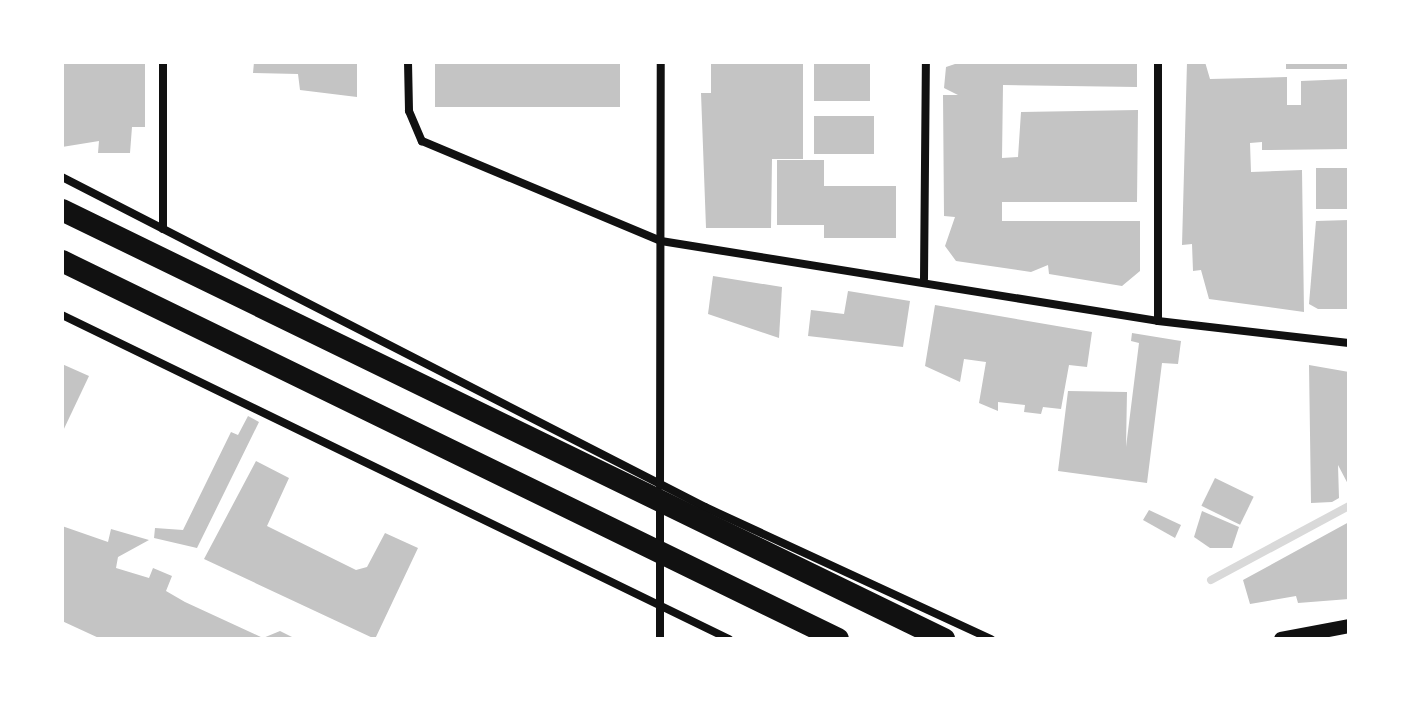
<!DOCTYPE html>
<html>
<head>
<meta charset="utf-8">
<style>
  body { margin:0 }
  #map { position:relative; width:1411px; height:701px; overflow:hidden; background:#fff; font-family:"Times New Roman",serif }
  div>[style] { position:absolute }
  .stream>* { height:8px; margin:-4px; padding:0 4px; transform-origin:4px; border-radius:4px; background:#d9d9d9 }
  .building>* { inset:0; background:#c4c4c4; transform-origin:0 0 }
  .minor>* { height:8px; margin:-4px; padding:0 4px; transform-origin:4px; border-radius:4px; background:#111 }
  .tertiary>* { height:14px; margin:-7px; padding:0 7px; transform-origin:7px; border-radius:7px; background:#111 }
  .trunk>* { height:22px; margin:-11px; padding:0 11px; transform-origin:11px; border-radius:11px; background:#111 }
  span { translate:-50% -50%; white-space:nowrap; text-align:center; line-height:1.15; -webkit-text-stroke:8px #fff; paint-order:stroke }
  .frame { position:absolute; inset:0; border:64px solid #fff; pointer-events:none }
</style>
</head>
<body>
<div id="map">
  <div class="stream">
    <div style="left:1211px;top:580px;width:157px;rotate:-28.2deg"></div>
  </div>
  <div class="building">
    <div style="clip-path:polygon(62px 62px,145px 62px,145px 127px,132px 127px,130px 153px,98px 153px,99px 141px,62px 147px)"></div>
    <div style="clip-path:polygon(254px 62px,357px 62px,357px 97px,300px 90px,298px 74px,253px 73px)"></div>
    <div style="left:435px;top:62px;width:185px;height:45px"></div>
    <div style="clip-path:polygon(711px 62px,803px 62px,803px 159px,772px 159px,771px 228px,706px 228px,701px 93px,711px 93px)"></div>
    <div style="left:814px;top:62px;width:56px;height:39px"></div>
    <div style="clip-path:polygon(961px 62px,1137px 62px,1137px 87px,1003px 85px,1002px 158px,1018px 157px,1021px 112px,1138px 110px,1137px 202px,1002px 202px,1002px 221px,1140px 221px,1140px 271px,1122px 286px,1049px 274px,1048px 265px,1031px 272px,956px 261px,945px 246px,955px 217px,944px 216px,943px 95px,958px 95px,944px 88px,946px 67px)"></div>
    <div style="clip-path:polygon(1187px 62px,1205px 62px,1210px 79px,1287px 77px,1287px 105px,1301px 105px,1301px 81px,1349px 79px,1349px 149px,1262px 150px,1262px 142px,1250px 143px,1251px 172px,1302px 170px,1304px 312px,1209px 299px,1201px 270px,1193px 271px,1192px 244px,1182px 245px)"></div>
    <div style="left:1286px;top:62px;width:63px;height:7px"></div>
    <div style="left:814px;top:116px;width:60px;height:38px"></div>
    <div style="clip-path:polygon(777px 160px,824px 160px,824px 186px,896px 186px,896px 238px,824px 238px,824px 225px,777px 225px)"></div>
    <div style="left:1316px;top:168px;width:33px;height:41px"></div>
    <div style="clip-path:polygon(1349px 220px,1349px 309px,1318px 309px,1309px 304px,1316px 221px)"></div>
    <div style="clip-path:polygon(713px 276px,782px 287px,779px 338px,708px 314px)"></div>
    <div style="clip-path:polygon(848px 291px,910px 301px,903px 347px,808px 336px,811px 310px,844px 314px)"></div>
    <div style="clip-path:polygon(935px 305px,1092px 332px,1087px 367px,1069px 365px,1061px 409px,1043px 407px,1041px 414px,1024px 412px,1025px 405px,998px 402px,998px 411px,979px 403px,986px 362px,964px 359px,960px 382px,925px 366px)"></div>
    <div style="clip-path:polygon(1132px 333px,1181px 341px,1178px 364px,1162px 363px,1147px 483px,1058px 471px,1068px 391px,1127px 392px,1126px 447px,1139px 343px,1131px 341px)"></div>
    <div style="clip-path:polygon(62px 364px,89px 376px,62px 433px)"></div>
    <div style="clip-path:polygon(1309px 365px,1349px 372px,1349px 486px,1338px 465px,1339px 498px,1332px 502px,1311px 503px)"></div>
    <div style="clip-path:polygon(248px 416px,259px 422px,197px 548px,154px 538px,155px 528px,183px 530px,231px 432px,238px 435px)"></div>
    <div style="clip-path:polygon(256px 461px,289px 478px,267px 526px,356px 570px,367px 567px,385px 533px,418px 548px,375px 639px,204px 559px)"></div>
    <div style="left:1215px;top:478px;width:43px;height:31px;rotate:26deg"></div>
    <div style="clip-path:polygon(1149px 510px,1181px 525px,1175px 538px,1143px 520px)"></div>
    <div style="clip-path:polygon(1202px 511px,1239px 527px,1232px 548px,1210px 548px,1194px 537px)"></div>
    <div style="clip-path:polygon(1349px 522px,1349px 599px,1298px 603px,1296px 596px,1250px 604px,1243px 580px)"></div>
    <div style="clip-path:polygon(62px 526px,108px 542px,111px 529px,149px 540px,118px 557px,116px 568px,149px 578px,153px 568px,172px 576px,166px 591px,185px 602px,263px 638px,280px 631px,296px 639px,101px 639px,62px 621px)"></div>
  </div>
  <div class="minor">
    <div style="left:408px;top:62px;width:49px;rotate:88.8deg"></div>
    <div style="left:409px;top:111px;width:33px;rotate:67deg"></div>
    <div style="left:422px;top:141px;width:259px;rotate:22.7deg"></div>
    <div style="left:661px;top:241px;width:503px;rotate:9.14deg"></div>
    <div style="left:1158px;top:321px;width:192px;rotate:6.6deg"></div>
    <div style="left:1158px;top:62px;width:259px;rotate:90deg"></div>
    <div style="left:62px;top:177px;width:723px;rotate:27.17deg"></div>
    <div style="left:705px;top:507px;width:315px;rotate:24.8deg"></div>
    <div style="left:163px;top:229px;width:167px;rotate:-90deg"></div>
    <div style="left:924px;top:279px;width:217px;rotate:-89.5deg"></div>
    <div style="left:62px;top:315px;width:742px;rotate:25.91deg"></div>
    <div style="left:660px;top:486px;width:424px;rotate:-89.9deg"></div>
    <div style="left:660px;top:639px;width:135px;rotate:-90deg"></div>
  </div>
  <div class="tertiary">
    <div style="left:1281px;top:639px;width:69px;rotate:-10.8deg"></div>
  </div>
  <div class="trunk">
    <div style="left:62px;top:210px;width:981px;rotate:25.94deg"></div>
    <div style="left:62px;top:261px;width:863px;rotate:25.97deg"></div>
  </div>
  <div class="frame"></div>
</div>
</body>
</html>
